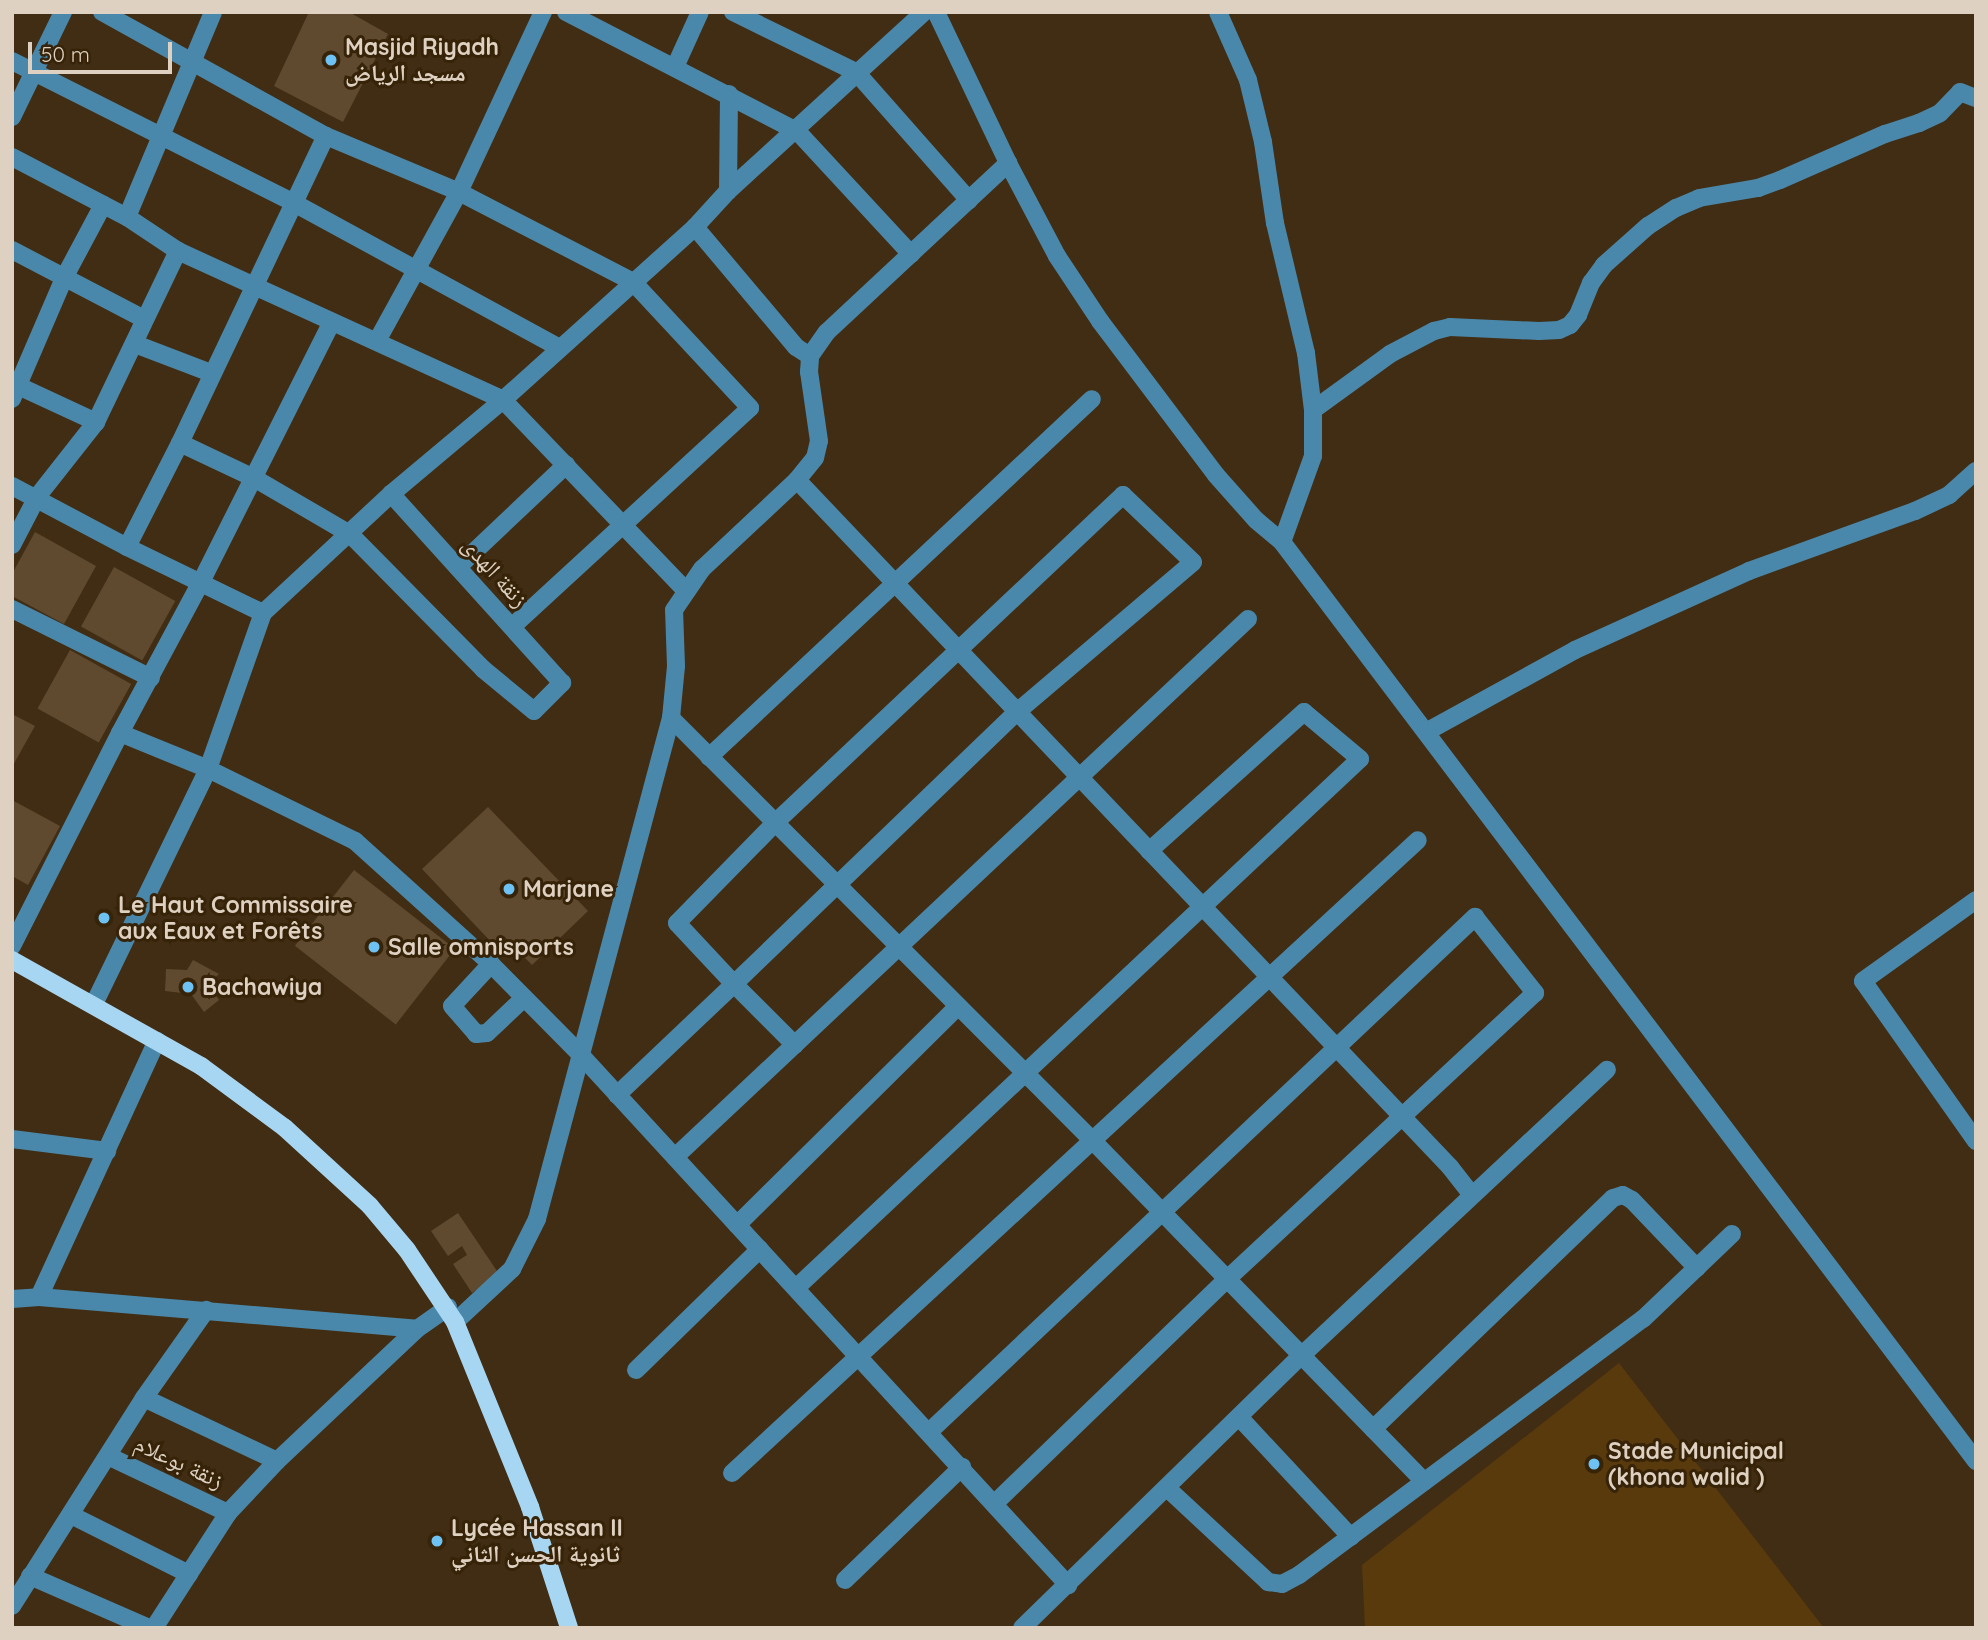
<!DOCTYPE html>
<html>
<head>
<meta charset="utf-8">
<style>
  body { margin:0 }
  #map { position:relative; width:1988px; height:1640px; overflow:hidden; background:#412d13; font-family:Quicksand,"Noto Naskh Arabic",sans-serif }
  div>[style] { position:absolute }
  .green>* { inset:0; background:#593a0d }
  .building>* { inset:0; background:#5f4a30; transform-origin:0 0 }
  .minor>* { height:18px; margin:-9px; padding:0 9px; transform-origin:9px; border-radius:9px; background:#4a88ab }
  .major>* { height:18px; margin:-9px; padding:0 9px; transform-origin:9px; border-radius:9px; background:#a7d6f3 }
  .dots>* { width:19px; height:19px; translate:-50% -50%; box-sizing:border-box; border:4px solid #362308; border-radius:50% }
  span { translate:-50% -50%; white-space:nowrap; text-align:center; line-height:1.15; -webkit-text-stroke:6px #362308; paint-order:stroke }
  .poi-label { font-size:23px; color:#ded1c2; font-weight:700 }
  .left { translate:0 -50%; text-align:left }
  .street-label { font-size:23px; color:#ded1c2 }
  .frame { position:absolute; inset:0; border:14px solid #ded1c2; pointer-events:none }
  .scale { position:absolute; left:28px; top:42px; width:144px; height:32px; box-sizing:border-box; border:4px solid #ded1c2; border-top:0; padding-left:9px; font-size:21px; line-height:24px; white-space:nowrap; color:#ded1c2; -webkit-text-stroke:5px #362308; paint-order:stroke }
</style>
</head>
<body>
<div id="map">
  <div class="green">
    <div style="clip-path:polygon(1619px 1363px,1824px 1628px,1365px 1628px,1362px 1565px)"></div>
  </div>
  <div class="building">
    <div style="clip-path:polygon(309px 12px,349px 12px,388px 34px,343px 122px,274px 86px)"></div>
    <div style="clip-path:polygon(35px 532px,96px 566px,64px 624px,12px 596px,12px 574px)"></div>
    <div style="left:114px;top:567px;width:70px;height:68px;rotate:29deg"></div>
    <div style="left:70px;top:650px;width:70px;height:67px;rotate:29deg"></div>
    <div style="clip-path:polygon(12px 714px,35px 726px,12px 767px)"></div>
    <div style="clip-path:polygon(12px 800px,60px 826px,28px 885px,12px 876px)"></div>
    <div style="clip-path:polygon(488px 807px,588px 911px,532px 965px,504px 936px,494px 945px,422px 869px)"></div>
    <div style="left:354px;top:870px;width:128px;height:96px;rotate:38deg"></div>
    <div style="clip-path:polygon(193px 960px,219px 974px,208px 984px,219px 1000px,204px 1012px,191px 994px,165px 991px,166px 969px,187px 970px)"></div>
    <div style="clip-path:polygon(458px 1213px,499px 1274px,472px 1293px,453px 1264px,467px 1255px,462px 1246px,448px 1256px,431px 1231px)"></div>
  </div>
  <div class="minor">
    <div style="left:102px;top:12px;width:256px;rotate:29deg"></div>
    <div style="left:326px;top:136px;width:144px;rotate:22.8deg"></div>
    <div style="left:459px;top:192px;width:196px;rotate:27.3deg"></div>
    <div style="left:633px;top:282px;width:172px;rotate:47.1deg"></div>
    <div style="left:750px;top:408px;width:323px;rotate:137.4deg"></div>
    <div style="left:566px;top:12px;width:260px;rotate:27.3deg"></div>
    <div style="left:797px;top:131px;width:168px;rotate:47.2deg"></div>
    <div style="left:733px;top:12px;width:137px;rotate:26deg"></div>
    <div style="left:856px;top:72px;width:171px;rotate:48.6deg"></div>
    <div style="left:936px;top:12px;width:167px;rotate:64.5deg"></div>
    <div style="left:1008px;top:163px;width:105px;rotate:62.2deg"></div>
    <div style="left:1057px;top:256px;width:78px;rotate:56.5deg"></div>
    <div style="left:1100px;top:321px;width:193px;rotate:53deg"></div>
    <div style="left:1216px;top:475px;width:60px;rotate:48.4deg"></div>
    <div style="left:1256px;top:520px;width:34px;rotate:40deg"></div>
    <div style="left:1282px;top:542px;width:1152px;rotate:52.94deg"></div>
    <div style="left:1218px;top:12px;width:74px;rotate:66.2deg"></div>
    <div style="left:1248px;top:80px;width:64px;rotate:76.4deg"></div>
    <div style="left:1263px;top:142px;width:82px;rotate:81.6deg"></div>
    <div style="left:1275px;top:223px;width:134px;rotate:76.6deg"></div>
    <div style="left:1306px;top:353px;width:57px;rotate:83deg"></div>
    <div style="left:1313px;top:410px;width:46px;rotate:90deg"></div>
    <div style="left:1313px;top:456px;width:91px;rotate:109.8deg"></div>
    <div style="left:12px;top:61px;width:316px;rotate:26.7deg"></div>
    <div style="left:294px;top:203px;width:303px;rotate:28.6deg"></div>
    <div style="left:675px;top:67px;width:60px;rotate:-65.6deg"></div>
    <div style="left:12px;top:117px;width:117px;rotate:-64.1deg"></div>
    <div style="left:12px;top:157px;width:130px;rotate:27.6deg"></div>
    <div style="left:127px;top:217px;width:61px;rotate:33.7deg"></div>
    <div style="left:178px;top:251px;width:358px;rotate:24.6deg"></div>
    <div style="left:503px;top:400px;width:265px;rotate:46.2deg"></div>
    <div style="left:728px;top:191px;width:97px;rotate:-89.4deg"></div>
    <div style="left:127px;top:217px;width:222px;rotate:-67.2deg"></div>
    <div style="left:695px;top:227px;width:157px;rotate:49.9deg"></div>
    <div style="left:796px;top:347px;width:17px;rotate:33deg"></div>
    <div style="left:12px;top:250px;width:149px;rotate:27.6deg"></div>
    <div style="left:377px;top:341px;width:170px;rotate:-61.2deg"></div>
    <div style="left:459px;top:192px;width:199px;rotate:-65deg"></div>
    <div style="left:135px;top:344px;width:81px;rotate:20.9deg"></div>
    <div style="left:12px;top:383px;width:93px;rotate:24.9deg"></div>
    <div style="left:12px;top:399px;width:132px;rotate:-66.7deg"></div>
    <div style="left:64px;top:278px;width:83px;rotate:-61.9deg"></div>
    <div style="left:1313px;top:410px;width:95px;rotate:-36deg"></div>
    <div style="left:1390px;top:354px;width:50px;rotate:-27.6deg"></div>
    <div style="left:1434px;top:331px;width:16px;rotate:-14deg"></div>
    <div style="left:1450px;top:327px;width:89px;rotate:2.6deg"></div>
    <div style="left:1539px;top:331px;width:20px;rotate:-3deg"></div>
    <div style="left:1559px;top:330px;width:12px;rotate:-24deg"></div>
    <div style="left:1570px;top:325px;width:13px;rotate:-51deg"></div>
    <div style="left:1578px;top:315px;width:35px;rotate:-68deg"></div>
    <div style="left:1591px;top:283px;width:22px;rotate:-54deg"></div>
    <div style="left:1604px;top:265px;width:59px;rotate:-41.6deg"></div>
    <div style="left:1648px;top:226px;width:33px;rotate:-33deg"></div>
    <div style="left:1676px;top:208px;width:25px;rotate:-23deg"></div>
    <div style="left:1699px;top:198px;width:60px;rotate:-9.6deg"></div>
    <div style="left:1758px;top:188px;width:23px;rotate:-20deg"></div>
    <div style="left:1780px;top:180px;width:115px;rotate:-23.7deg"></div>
    <div style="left:1885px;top:134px;width:36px;rotate:-18deg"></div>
    <div style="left:1919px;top:123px;width:23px;rotate:-25deg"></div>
    <div style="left:1940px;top:113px;width:29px;rotate:-46deg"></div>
    <div style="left:1960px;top:92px;width:17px;rotate:21deg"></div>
    <div style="left:180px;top:443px;width:82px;rotate:25.3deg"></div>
    <div style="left:254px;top:478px;width:111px;rotate:30.3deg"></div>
    <div style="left:350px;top:534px;width:190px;rotate:45.4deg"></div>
    <div style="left:483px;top:669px;width:66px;rotate:39.5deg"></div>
    <div style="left:534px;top:711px;width:40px;rotate:-45deg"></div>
    <div style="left:562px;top:683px;width:255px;rotate:-132.1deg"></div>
    <div style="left:797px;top:480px;width:948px;rotate:46.45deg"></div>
    <div style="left:1450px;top:1167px;width:34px;rotate:52deg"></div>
    <div style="left:12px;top:486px;width:130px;rotate:27.9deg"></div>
    <div style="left:127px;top:547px;width:151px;rotate:25.9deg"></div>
    <div style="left:12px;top:545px;width:54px;rotate:-62.5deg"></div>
    <div style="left:37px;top:497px;width:95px;rotate:-51.8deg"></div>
    <div style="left:96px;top:422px;width:190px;rotate:-64.4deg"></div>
    <div style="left:127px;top:547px;width:117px;rotate:-63deg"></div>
    <div style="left:180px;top:443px;width:340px;rotate:-64.6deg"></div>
    <div style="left:458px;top:567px;width:149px;rotate:-43.4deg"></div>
    <div style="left:12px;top:609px;width:155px;rotate:26.4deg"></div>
    <div style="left:671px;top:718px;width:598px;rotate:45.07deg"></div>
    <div style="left:1093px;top:1141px;width:475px;rotate:45.8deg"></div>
    <div style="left:1426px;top:732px;width:170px;rotate:-28.8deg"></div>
    <div style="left:1575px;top:650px;width:191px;rotate:-24.4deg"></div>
    <div style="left:1749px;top:571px;width:177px;rotate:-19.9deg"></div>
    <div style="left:1915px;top:511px;width:38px;rotate:-25deg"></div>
    <div style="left:1949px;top:495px;width:36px;rotate:-42deg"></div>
    <div style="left:120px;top:733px;width:95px;rotate:22.2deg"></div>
    <div style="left:208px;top:769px;width:164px;rotate:26.1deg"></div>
    <div style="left:355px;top:841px;width:183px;rotate:42.1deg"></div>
    <div style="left:491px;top:964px;width:125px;rotate:45.3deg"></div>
    <div style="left:579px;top:1053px;width:723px;rotate:47.41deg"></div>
    <div style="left:709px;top:757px;width:524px;rotate:-43.07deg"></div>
    <div style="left:1976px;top:900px;width:139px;rotate:144.4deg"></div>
    <div style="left:1863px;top:981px;width:196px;rotate:54.8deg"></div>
    <div style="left:12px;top:946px;width:239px;rotate:-63.1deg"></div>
    <div style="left:120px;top:733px;width:171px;rotate:-61.8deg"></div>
    <div style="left:201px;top:582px;width:290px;rotate:-63.3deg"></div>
    <div style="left:491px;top:964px;width:57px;rotate:132.9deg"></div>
    <div style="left:452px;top:1006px;width:37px;rotate:49deg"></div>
    <div style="left:476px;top:1034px;width:11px;rotate:-5deg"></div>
    <div style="left:487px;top:1033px;width:51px;rotate:-43.4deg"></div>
    <div style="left:94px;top:1004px;width:261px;rotate:-64.1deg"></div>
    <div style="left:208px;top:769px;width:165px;rotate:-70.6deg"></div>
    <div style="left:263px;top:613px;width:175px;rotate:-42.9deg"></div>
    <div style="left:391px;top:494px;width:146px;rotate:-40deg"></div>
    <div style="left:503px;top:400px;width:258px;rotate:-42deg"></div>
    <div style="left:695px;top:227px;width:49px;rotate:-47.5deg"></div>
    <div style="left:728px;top:191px;width:265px;rotate:-42.4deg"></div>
    <div style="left:617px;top:1095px;width:161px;rotate:-43.5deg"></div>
    <div style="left:734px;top:984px;width:143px;rotate:-43.9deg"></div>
    <div style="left:837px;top:885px;width:250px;rotate:-43.9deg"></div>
    <div style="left:1017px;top:712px;width:231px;rotate:-40.4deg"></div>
    <div style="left:1193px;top:562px;width:97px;rotate:-136.3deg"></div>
    <div style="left:1123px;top:495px;width:478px;rotate:136.7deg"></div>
    <div style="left:775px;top:823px;width:140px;rotate:134.4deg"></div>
    <div style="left:677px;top:923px;width:83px;rotate:46.9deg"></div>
    <div style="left:734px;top:984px;width:86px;rotate:45deg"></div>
    <div style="left:12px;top:1139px;width:96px;rotate:7.2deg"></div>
    <div style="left:675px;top:1157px;width:786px;rotate:-43.2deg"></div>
    <div style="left:737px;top:1225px;width:311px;rotate:-44.7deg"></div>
    <div style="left:796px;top:1288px;width:773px;rotate:-43.17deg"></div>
    <div style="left:1360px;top:759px;width:73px;rotate:-140deg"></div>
    <div style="left:1304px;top:712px;width:208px;rotate:138.1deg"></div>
    <div style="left:39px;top:1297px;width:282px;rotate:-65.3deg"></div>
    <div style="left:12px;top:1299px;width:27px;rotate:-4deg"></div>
    <div style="left:39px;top:1297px;width:379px;rotate:4.8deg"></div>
    <div style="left:455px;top:1322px;width:78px;rotate:-42.9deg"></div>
    <div style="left:512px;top:1269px;width:56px;rotate:-63.4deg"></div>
    <div style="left:537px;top:1219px;width:519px;rotate:-75.03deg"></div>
    <div style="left:671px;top:718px;width:52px;rotate:-84.5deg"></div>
    <div style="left:676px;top:666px;width:56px;rotate:-92deg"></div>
    <div style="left:674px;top:610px;width:50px;rotate:-55.7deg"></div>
    <div style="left:702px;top:569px;width:130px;rotate:-43.1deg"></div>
    <div style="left:797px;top:480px;width:28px;rotate:-51deg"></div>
    <div style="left:815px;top:458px;width:17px;rotate:-77deg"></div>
    <div style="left:819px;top:441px;width:70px;rotate:-98.2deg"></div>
    <div style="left:809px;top:372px;width:16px;rotate:-86deg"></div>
    <div style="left:810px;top:356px;width:29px;rotate:-55deg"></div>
    <div style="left:827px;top:332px;width:248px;rotate:-43deg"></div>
    <div style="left:636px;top:1370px;width:173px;rotate:-44.3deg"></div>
    <div style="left:144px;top:1398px;width:147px;rotate:25.3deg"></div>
    <div style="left:1239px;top:1417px;width:164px;rotate:47deg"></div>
    <div style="left:1373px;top:1429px;width:333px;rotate:-43.9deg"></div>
    <div style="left:1613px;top:1198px;width:10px;rotate:-17deg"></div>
    <div style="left:1623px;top:1195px;width:10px;rotate:29deg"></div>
    <div style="left:1632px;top:1200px;width:94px;rotate:46.3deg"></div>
    <div style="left:929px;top:1432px;width:751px;rotate:-43.33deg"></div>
    <div style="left:1475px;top:917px;width:97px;rotate:51.7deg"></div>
    <div style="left:1535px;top:993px;width:422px;rotate:137.1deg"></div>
    <div style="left:1226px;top:1280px;width:321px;rotate:136deg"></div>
    <div style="left:108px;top:1456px;width:133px;rotate:25.4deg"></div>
    <div style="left:732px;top:1473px;width:933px;rotate:-42.7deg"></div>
    <div style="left:1167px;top:1488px;width:138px;rotate:42.9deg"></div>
    <div style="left:1268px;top:1582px;width:14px;rotate:8deg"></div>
    <div style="left:1282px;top:1584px;width:19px;rotate:-28deg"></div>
    <div style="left:1299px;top:1575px;width:429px;rotate:-36.7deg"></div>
    <div style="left:1643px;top:1319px;width:123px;rotate:-43.7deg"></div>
    <div style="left:71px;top:1515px;width:132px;rotate:26.6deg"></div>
    <div style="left:30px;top:1576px;width:130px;rotate:23.6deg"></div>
    <div style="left:845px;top:1580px;width:163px;rotate:-44deg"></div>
    <div style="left:12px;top:1606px;width:246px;rotate:-57.6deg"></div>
    <div style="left:144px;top:1398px;width:108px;rotate:-54.8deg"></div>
    <div style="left:154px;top:1628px;width:137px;rotate:-57.2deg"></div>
    <div style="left:228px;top:1513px;width:71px;rotate:-46.7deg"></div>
    <div style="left:277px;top:1461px;width:192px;rotate:-43.3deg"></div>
    <div style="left:417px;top:1329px;width:38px;rotate:-35deg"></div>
    <div style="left:1022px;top:1628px;width:390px;rotate:-44.3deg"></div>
    <div style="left:1301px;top:1356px;width:419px;rotate:-43.1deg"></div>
  </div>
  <div class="major">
    <div style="left:12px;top:960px;width:217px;rotate:29.3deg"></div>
    <div style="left:201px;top:1066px;width:104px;rotate:36.4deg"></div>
    <div style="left:285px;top:1128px;width:115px;rotate:42.5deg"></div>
    <div style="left:370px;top:1206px;width:57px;rotate:49.9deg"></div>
    <div style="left:407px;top:1250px;width:87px;rotate:56.3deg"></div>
    <div style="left:455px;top:1322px;width:200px;rotate:67.9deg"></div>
    <div style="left:530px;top:1507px;width:127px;rotate:72.1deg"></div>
  </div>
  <div class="dots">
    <div style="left:331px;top:60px;background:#6dc2f3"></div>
    <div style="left:509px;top:889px;background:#6dc2f3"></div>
    <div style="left:104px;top:918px;background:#6dc2f3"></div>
    <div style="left:374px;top:947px;background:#6dc2f3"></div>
    <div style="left:188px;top:987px;background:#6dc2f3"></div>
    <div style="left:1594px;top:1464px;background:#6dc2f3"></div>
    <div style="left:437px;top:1541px;background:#6dc2f3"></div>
  </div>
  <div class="poi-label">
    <span class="left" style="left:345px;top:60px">Masjid Riyadh<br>مسجد الرياض</span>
    <span class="left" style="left:523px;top:889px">Marjane</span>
    <span class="left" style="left:118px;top:918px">Le Haut Commissaire<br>aux Eaux et Forêts</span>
    <span class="left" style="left:388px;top:947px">Salle omnisports</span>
    <span class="left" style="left:202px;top:987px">Bachawiya</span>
    <span class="left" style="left:1608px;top:1464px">Stade Municipal<br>(khona walid )</span>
    <span class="left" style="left:451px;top:1541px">Lycée Hassan II<br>ثانوية الحسن الثاني</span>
  </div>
  <div class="street-label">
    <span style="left:495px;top:572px;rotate:48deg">زنقة الهدى</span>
    <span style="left:179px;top:1462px;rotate:25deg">زنقة بوعلام</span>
  </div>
  <div class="frame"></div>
  <div class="scale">50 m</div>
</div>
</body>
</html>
